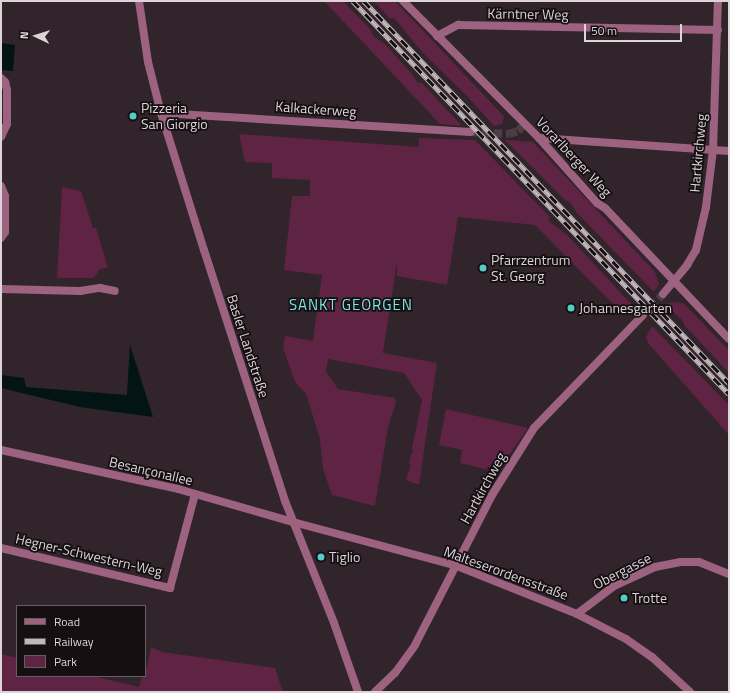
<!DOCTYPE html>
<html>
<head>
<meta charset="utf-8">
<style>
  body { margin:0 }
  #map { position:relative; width:730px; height:693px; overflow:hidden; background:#31242a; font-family:"Titillium Web",sans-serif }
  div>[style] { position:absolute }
  .green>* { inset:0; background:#5f2344 }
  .water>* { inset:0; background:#021413 }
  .minor-tunnel>* { height:8px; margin-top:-4px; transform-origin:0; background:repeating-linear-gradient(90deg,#4b3e44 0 8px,transparent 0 12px) }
  .minor>* { height:8px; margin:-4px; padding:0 4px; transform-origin:4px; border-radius:4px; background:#9c627f }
  .tertiary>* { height:8px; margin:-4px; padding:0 4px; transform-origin:4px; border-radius:4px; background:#9c627f }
  .rail>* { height:4.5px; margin-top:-2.25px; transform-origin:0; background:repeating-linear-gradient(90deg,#150f12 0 9px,#c0b7bb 0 18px); box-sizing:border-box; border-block:1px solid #c0b7bb }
  .dots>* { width:11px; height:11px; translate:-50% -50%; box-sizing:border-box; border:2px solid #150f12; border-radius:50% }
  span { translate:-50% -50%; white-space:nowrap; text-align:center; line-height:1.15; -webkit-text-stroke:3.5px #150f12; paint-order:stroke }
  .street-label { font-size:14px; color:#dcd4d7 }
  .poi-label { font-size:14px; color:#dcd4d7 }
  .left { translate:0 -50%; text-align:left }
  .neighbourhood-label { font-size:15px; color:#7ae6e3; letter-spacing:1px }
  .frame { position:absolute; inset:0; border:2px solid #dcd4d7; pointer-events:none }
  .legend { position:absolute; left:16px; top:605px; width:130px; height:72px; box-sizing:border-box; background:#150f12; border:1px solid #655e61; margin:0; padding:5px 7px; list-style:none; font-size:12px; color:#dcd4d7 }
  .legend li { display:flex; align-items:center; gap:8px; height:20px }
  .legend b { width:20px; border:1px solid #655e61 }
  .north { position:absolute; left:16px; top:16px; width:40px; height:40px; -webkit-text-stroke:3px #150f12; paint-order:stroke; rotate:274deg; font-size:11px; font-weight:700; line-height:16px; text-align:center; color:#dcd4d7 }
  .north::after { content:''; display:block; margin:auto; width:14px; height:18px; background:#dcd4d7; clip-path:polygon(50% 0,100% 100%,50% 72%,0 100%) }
  .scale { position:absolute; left:584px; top:24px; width:98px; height:18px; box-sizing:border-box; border:2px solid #dcd4d7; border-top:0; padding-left:5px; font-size:12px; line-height:14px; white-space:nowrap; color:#dcd4d7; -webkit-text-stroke:3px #150f12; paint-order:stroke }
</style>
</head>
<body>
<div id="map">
  <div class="green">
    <div style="clip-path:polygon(324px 1px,343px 1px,371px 30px,373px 36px,385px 44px,411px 73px,418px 83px,422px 83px,462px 126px,440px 124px)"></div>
    <div style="clip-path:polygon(374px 1px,395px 1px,500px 112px,504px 117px,502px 124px,494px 126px,468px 97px,423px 53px,394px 18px,389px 18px)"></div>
    <div style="clip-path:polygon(239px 134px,419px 147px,419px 138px,475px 140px,549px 216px,549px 221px,568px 236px,633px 306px,629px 312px,624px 313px,618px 309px,535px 225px,458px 217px,447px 285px,397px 276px,397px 262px,383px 353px,437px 363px,419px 485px,406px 480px,411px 465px,409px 464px,411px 453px,413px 453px,412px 448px,422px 400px,404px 373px,328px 359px,326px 371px,338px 389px,395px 398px,396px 403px,388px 427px,375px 506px,332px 495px,323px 469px,320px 439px,306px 394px,295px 382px,283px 348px,285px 336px,313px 341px,322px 275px,284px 270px,292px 196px,310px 196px,310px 180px,272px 178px,272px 163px,245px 162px)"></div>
    <div style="clip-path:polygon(505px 140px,533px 142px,655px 272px,659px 284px,654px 292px,577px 213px,570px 202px,566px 201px)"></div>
    <div style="clip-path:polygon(62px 187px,81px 191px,93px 228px,96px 228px,108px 268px,100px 269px,94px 278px,57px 278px)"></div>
    <div style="clip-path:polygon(673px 302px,683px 303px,729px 350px,729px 373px,684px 325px,683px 321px,665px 304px)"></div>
    <div style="clip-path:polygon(652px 326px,729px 405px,729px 435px,648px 343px,646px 337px)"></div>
    <div style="clip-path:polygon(446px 409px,528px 428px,497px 472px,460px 463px,462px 450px,439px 445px)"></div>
    <div style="clip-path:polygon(151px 647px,162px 652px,275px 668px,283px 692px,1px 692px,1px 654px,17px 658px,17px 676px,93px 676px,139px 687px,142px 676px,145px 676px)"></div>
  </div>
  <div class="water">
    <div style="clip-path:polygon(1px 43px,15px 45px,13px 71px,1px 70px)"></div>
    <div style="clip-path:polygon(130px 345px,153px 417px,80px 407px,1px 388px,1px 375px,24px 378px,26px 387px,127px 395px)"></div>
  </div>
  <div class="minor-tunnel">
    <div style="left:470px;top:132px;width:39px;rotate:3deg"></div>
    <div style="left:509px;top:134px;width:9px;rotate:-18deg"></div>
    <div style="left:518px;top:131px;width:10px;rotate:-45deg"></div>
    <div style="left:642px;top:316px;width:30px;rotate:-46deg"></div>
  </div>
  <div class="minor">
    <div style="left:403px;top:1px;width:193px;rotate:45.2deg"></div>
    <div style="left:539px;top:138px;width:87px;rotate:48.3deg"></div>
    <div style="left:597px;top:203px;width:9px;rotate:32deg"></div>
    <div style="left:605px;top:208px;width:180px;rotate:46.6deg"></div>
    <div style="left:437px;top:36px;width:24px;rotate:-28deg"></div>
    <div style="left:458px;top:25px;width:260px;rotate:1.1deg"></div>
    <div style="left:1px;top:78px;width:6px;rotate:45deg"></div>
    <div style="left:5px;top:82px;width:8px;rotate:76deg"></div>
    <div style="left:7px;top:90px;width:34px;rotate:90deg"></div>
    <div style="left:7px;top:124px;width:14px;rotate:115deg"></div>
    <div style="left:161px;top:113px;width:310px;rotate:3.5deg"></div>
    <div style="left:539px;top:138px;width:190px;rotate:3.9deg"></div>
    <div style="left:1px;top:186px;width:11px;rotate:68deg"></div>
    <div style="left:5px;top:196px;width:36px;rotate:90deg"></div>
    <div style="left:5px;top:232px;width:7px;rotate:124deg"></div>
    <div style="left:1px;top:289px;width:79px;rotate:1.5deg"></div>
    <div style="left:80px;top:291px;width:20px;rotate:-9deg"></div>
    <div style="left:100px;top:288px;width:15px;rotate:11deg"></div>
    <div style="left:663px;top:294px;width:38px;rotate:-50deg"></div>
    <div style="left:687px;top:265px;width:17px;rotate:-59deg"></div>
    <div style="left:696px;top:250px;width:44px;rotate:-76.9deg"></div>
    <div style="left:706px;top:207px;width:57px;rotate:-83deg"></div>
    <div style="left:713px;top:150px;width:149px;rotate:-88.1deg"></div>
    <div style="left:293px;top:522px;width:170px;rotate:15deg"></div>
    <div style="left:457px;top:566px;width:129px;rotate:21.8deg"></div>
    <div style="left:577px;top:614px;width:55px;rotate:27deg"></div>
    <div style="left:626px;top:639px;width:32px;rotate:35deg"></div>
    <div style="left:652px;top:657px;width:52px;rotate:42.6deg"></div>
    <div style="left:1px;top:548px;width:174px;rotate:13.3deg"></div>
    <div style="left:170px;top:588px;width:97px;rotate:-75.1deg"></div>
    <div style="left:577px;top:614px;width:46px;rotate:-37.1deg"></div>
    <div style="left:614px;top:586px;width:45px;rotate:-24.9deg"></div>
    <div style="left:655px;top:567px;width:25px;rotate:-11deg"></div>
    <div style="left:680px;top:562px;width:19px"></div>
    <div style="left:699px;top:562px;width:32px;rotate:22deg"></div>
    <div style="left:375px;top:692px;width:28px;rotate:-44deg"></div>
    <div style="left:395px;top:673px;width:34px;rotate:-54deg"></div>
    <div style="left:415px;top:645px;width:169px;rotate:-62.8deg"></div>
    <div style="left:492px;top:495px;width:79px;rotate:-57.9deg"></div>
    <div style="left:534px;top:428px;width:156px;rotate:-46deg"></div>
  </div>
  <div class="tertiary">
    <div style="left:139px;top:1px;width:62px;rotate:81.6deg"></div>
    <div style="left:148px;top:62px;width:53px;rotate:75.7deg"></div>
    <div style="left:161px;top:113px;width:144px;rotate:72.6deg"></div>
    <div style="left:204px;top:250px;width:264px;rotate:72.1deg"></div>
    <div style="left:285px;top:501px;width:131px;rotate:68.1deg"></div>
    <div style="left:334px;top:623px;width:73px;rotate:70.8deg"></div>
    <div style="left:1px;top:450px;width:181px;rotate:12.4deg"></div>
    <div style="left:178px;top:489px;width:120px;rotate:16deg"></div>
  </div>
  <div class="rail">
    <div style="left:353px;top:1px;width:544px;rotate:46.27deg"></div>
    <div style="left:364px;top:1px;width:528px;rotate:46.3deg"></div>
  </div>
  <div class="dots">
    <div style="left:133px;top:116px;background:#53cdca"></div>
    <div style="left:483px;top:268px;background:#53cdca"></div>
    <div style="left:571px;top:308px;background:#53cdca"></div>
    <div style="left:321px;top:557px;background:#53cdca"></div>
    <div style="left:624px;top:598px;background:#53cdca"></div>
  </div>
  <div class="street-label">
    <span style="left:528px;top:14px;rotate:1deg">Kärntner Weg</span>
    <span style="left:316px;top:109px;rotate:4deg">Kalkackerweg</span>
    <span style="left:698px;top:153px;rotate:-85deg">Hartkirchweg</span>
    <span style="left:574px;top:157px;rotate:47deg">Vorarlberger Weg</span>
    <span style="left:248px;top:346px;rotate:72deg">Basler Landstraße</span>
    <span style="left:151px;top:471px;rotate:13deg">Besançonallee</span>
    <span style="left:483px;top:488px;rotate:-61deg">Hartkirchweg</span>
    <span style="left:89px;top:555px;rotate:13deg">Hegner-Schwestern-Weg</span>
    <span style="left:622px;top:571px;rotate:-27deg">Obergasse</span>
    <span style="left:506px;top:573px;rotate:20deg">Malteserordensstraße</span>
  </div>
  <div class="poi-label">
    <span class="left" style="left:141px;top:116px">Pizzeria<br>San Giorgio</span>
    <span class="left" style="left:491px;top:268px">Pfarrzentrum<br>St. Georg</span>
    <span class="left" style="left:579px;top:308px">Johannesgarten</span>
    <span class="left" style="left:329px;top:557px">Tiglio</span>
    <span class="left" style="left:632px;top:598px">Trotte</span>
  </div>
  <div class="neighbourhood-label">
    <span style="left:351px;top:305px">SANKT GEORGEN</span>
  </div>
  <div class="frame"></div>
  <ul class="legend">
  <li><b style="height:5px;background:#9c627f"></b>Road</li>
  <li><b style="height:5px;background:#c0b7bb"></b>Railway</li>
  <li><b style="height:11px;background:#5f2344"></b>Park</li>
  </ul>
  <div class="north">N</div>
  <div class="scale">50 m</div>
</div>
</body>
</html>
